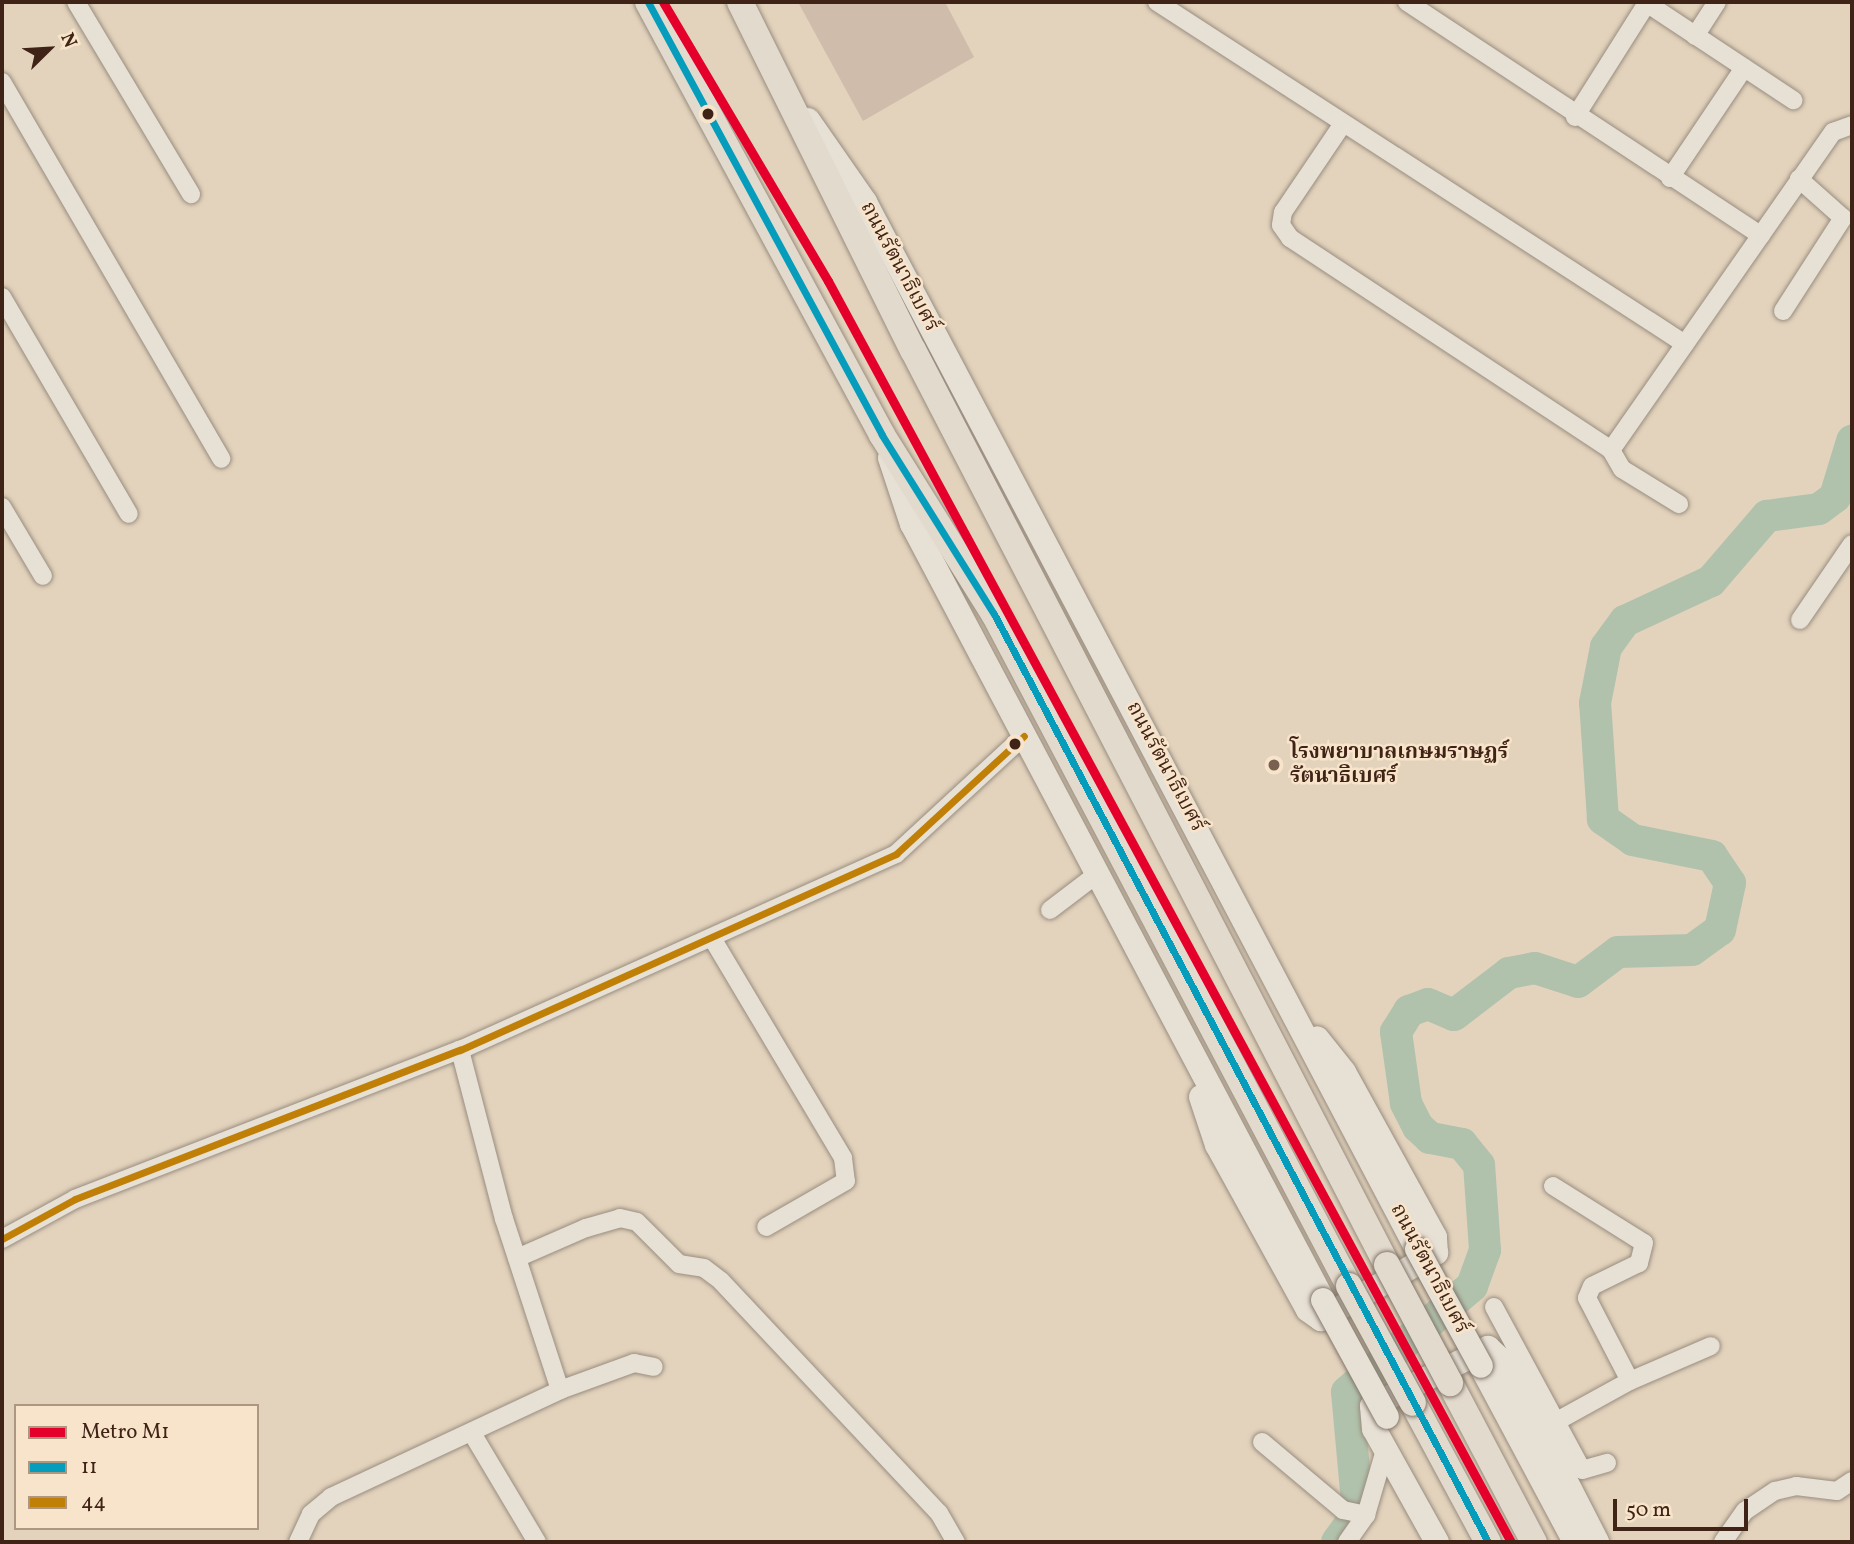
<!DOCTYPE html>
<html>
<head>
<meta charset="utf-8">
<style>
  body { margin:0 }
  #map { position:relative; width:1854px; height:1544px; overflow:hidden; background:#e3d3bd; font-family:Vollkorn,"Noto Serif Thai",serif }
  div>[style] { position:absolute }
  .river>* { height:32px; margin:-16px; padding:0 16px; transform-origin:16px; border-radius:16px; background:#b1c2ac }
  .building>* { inset:0; background:#cfbcab }
  .roads { filter:drop-shadow(0 0 2px #998d7f) drop-shadow(0 0 2px #998d7f) }
  .street>* { height:18px; margin:-9px; padding:0 9px; transform-origin:9px; border-radius:9px; background:#e7e0d5 }
  .secondary>* { height:24px; margin:-12px; padding:0 12px; transform-origin:12px; border-radius:12px; background:#e7e0d5 }
  .primary>* { height:26px; margin:-13px; padding:0 13px; transform-origin:13px; border-radius:13px; background:#e3dace }
  .bridges { filter:drop-shadow(0 0 2px #827669) drop-shadow(0 0 2px #827669) }
  .secondary-bridge>* { height:24px; margin:-12px; padding:0 12px; transform-origin:12px; border-radius:12px; background:#e7e0d5 }
  .primary-bridge>* { height:26px; margin:-13px; padding:0 13px; transform-origin:13px; border-radius:13px; background:#e3dace }
  .bus-1>* { height:7px; margin:-3.5px; padding:0 3.5px; transform-origin:3.5px; border-radius:3.5px; background:#069cbc }
  .bus-2>* { height:7px; margin:-3.5px; padding:0 3.5px; transform-origin:3.5px; border-radius:3.5px; background:#c07f07 }
  .metro-1>* { height:9px; margin:-4.5px; padding:0 4.5px; transform-origin:4.5px; border-radius:4.5px; background:#e4002b }
  .dots>* { width:19px; height:19px; translate:-50% -50%; box-sizing:border-box; border:4px solid #f7e4ca; border-radius:50% }
  span { translate:-50% -50%; white-space:nowrap; text-align:center; line-height:1.15; -webkit-text-stroke:5px #f7e4ca; paint-order:stroke }
  .street-label { font-size:21px; color:#402317 }
  .poi-label { font-size:21px; color:#402317; font-weight:700 }
  .left { translate:0 -50%; text-align:left }
  .frame { position:absolute; inset:0; border:4px solid #402317; pointer-events:none }
  .legend { position:absolute; left:14px; top:1404px; width:245px; height:126px; box-sizing:border-box; background:#f7e4ca; border:2px solid #ae9782; margin:0; padding:9px 12px; list-style:none; font-size:21px; color:#402317 }
  .legend li { display:flex; align-items:center; gap:14px; height:35px }
  .legend b { width:35px; border:2px solid #ae9782 }
  .north { position:absolute; left:14px; top:14px; width:70px; height:70px; -webkit-text-stroke:5px #f7e4ca; paint-order:stroke; rotate:66deg; font-size:19px; font-weight:700; line-height:28px; text-align:center; color:#402317 }
  .north::after { content:''; display:block; margin:auto; width:24px; height:32px; background:#402317; clip-path:polygon(50% 0,100% 100%,50% 72%,0 100%) }
  .scale { position:absolute; left:1613px; top:1499px; width:135px; height:32px; box-sizing:border-box; border:4px solid #402317; border-top:0; padding-left:9px; font-size:21px; line-height:24px; white-space:nowrap; color:#402317; -webkit-text-stroke:5px #f7e4ca; paint-order:stroke }
</style>
</head>
<body>
<div id="map">
  <div class="river">
    <div style="left:1337px;top:1542px;width:36px;rotate:-54deg"></div>
    <div style="left:1358px;top:1513px;width:121px;rotate:-95.2deg"></div>
    <div style="left:1347px;top:1392px;width:164px;rotate:-40.3deg"></div>
    <div style="left:1472px;top:1286px;width:38px;rotate:-70deg"></div>
    <div style="left:1485px;top:1250px;width:85px;rotate:-94deg"></div>
    <div style="left:1479px;top:1165px;width:27px;rotate:-129deg"></div>
    <div style="left:1462px;top:1144px;width:33px;rotate:-169deg"></div>
    <div style="left:1430px;top:1138px;width:16px;rotate:-137deg"></div>
    <div style="left:1418px;top:1127px;width:27px;rotate:-117deg"></div>
    <div style="left:1406px;top:1103px;width:72px;rotate:-98deg"></div>
    <div style="left:1396px;top:1032px;width:25px;rotate:-58deg"></div>
    <div style="left:1409px;top:1011px;width:20px;rotate:-20deg"></div>
    <div style="left:1428px;top:1004px;width:28px;rotate:23deg"></div>
    <div style="left:1454px;top:1015px;width:69px;rotate:-37.4deg"></div>
    <div style="left:1509px;top:973px;width:26px;rotate:-11deg"></div>
    <div style="left:1535px;top:968px;width:45px;rotate:18deg"></div>
    <div style="left:1578px;top:982px;width:50px;rotate:-36.9deg"></div>
    <div style="left:1618px;top:952px;width:74px;rotate:-1.5deg"></div>
    <div style="left:1692px;top:950px;width:34px;rotate:-36deg"></div>
    <div style="left:1720px;top:930px;width:48px;rotate:-78deg"></div>
    <div style="left:1730px;top:883px;width:32px;rotate:-124deg"></div>
    <div style="left:1712px;top:856px;width:81px;rotate:-168.6deg"></div>
    <div style="left:1633px;top:840px;width:37px;rotate:-145deg"></div>
    <div style="left:1603px;top:819px;width:116px;rotate:-93.9deg"></div>
    <div style="left:1595px;top:703px;width:57px;rotate:-78.9deg"></div>
    <div style="left:1606px;top:647px;width:32px;rotate:-54deg"></div>
    <div style="left:1625px;top:621px;width:95px;rotate:-24.9deg"></div>
    <div style="left:1711px;top:581px;width:86px;rotate:-49.3deg"></div>
    <div style="left:1767px;top:516px;width:52px;rotate:-7.7deg"></div>
    <div style="left:1819px;top:509px;width:20px;rotate:-37deg"></div>
    <div style="left:1835px;top:497px;width:59px;rotate:-73.1deg"></div>
  </div>
  <div class="building">
    <div style="clip-path:polygon(798px 2px,945px 2px,974px 57px,863px 121px)"></div>
  </div>
  <div class="roads">
    <div class="street">
      <div style="left:76px;top:2px;width:224px;rotate:59.1deg"></div>
      <div style="left:1157px;top:2px;width:629px;rotate:32.93deg"></div>
      <div style="left:1407px;top:2px;width:424px;rotate:33.4deg"></div>
      <div style="left:1645px;top:2px;width:178px;rotate:33.5deg"></div>
      <div style="left:1695px;top:36px;width:40px;rotate:-57.1deg"></div>
      <div style="left:2px;top:82px;width:436px;rotate:59.8deg"></div>
      <div style="left:1575px;top:117px;width:135px;rotate:-57.7deg"></div>
      <div style="left:1342px;top:125px;width:105px;rotate:124.1deg"></div>
      <div style="left:1283px;top:212px;width:13px;rotate:99deg"></div>
      <div style="left:1281px;top:225px;width:16px;rotate:55deg"></div>
      <div style="left:1290px;top:238px;width:385px;rotate:33.4deg"></div>
      <div style="left:1611px;top:450px;width:22px;rotate:60deg"></div>
      <div style="left:1622px;top:469px;width:67px;rotate:31.6deg"></div>
      <div style="left:1670px;top:178px;width:133px;rotate:-56.1deg"></div>
      <div style="left:2px;top:297px;width:251px;rotate:59.7deg"></div>
      <div style="left:1783px;top:311px;width:111px;rotate:-57.2deg"></div>
      <div style="left:1843px;top:218px;width:59px;rotate:-138.4deg"></div>
      <div style="left:1611px;top:450px;width:388px;rotate:-55.1deg"></div>
      <div style="left:1833px;top:132px;width:20px;rotate:-20deg"></div>
      <div style="left:2px;top:507px;width:80px;rotate:59.3deg"></div>
      <div style="left:1800px;top:620px;width:92px;rotate:-55.6deg"></div>
      <div style="left:1050px;top:910px;width:58px;rotate:-37.3deg"></div>
      <div style="left:712px;top:938px;width:256px;rotate:59.2deg"></div>
      <div style="left:843px;top:1158px;width:23px;rotate:83deg"></div>
      <div style="left:846px;top:1181px;width:92px;rotate:150.1deg"></div>
      <div style="left:1553px;top:1186px;width:107px;rotate:32.1deg"></div>
      <div style="left:1644px;top:1243px;width:21px;rotate:104deg"></div>
      <div style="left:1639px;top:1263px;width:52px;rotate:153.9deg"></div>
      <div style="left:1592px;top:1286px;width:13px;rotate:113deg"></div>
      <div style="left:1587px;top:1298px;width:93px;rotate:62.6deg"></div>
      <div style="left:2px;top:1239px;width:83px;rotate:-28.7deg"></div>
      <div style="left:75px;top:1199px;width:413px;rotate:-21.2deg"></div>
      <div style="left:460px;top:1050px;width:478px;rotate:-24.2deg"></div>
      <div style="left:896px;top:854px;width:174px;rotate:-42.7deg"></div>
      <div style="left:517px;top:1258px;width:75px;rotate:-23.5deg"></div>
      <div style="left:586px;top:1228px;width:35px;rotate:-16deg"></div>
      <div style="left:620px;top:1218px;width:17px;rotate:13deg"></div>
      <div style="left:637px;top:1222px;width:59px;rotate:45deg"></div>
      <div style="left:679px;top:1264px;width:25px;rotate:9deg"></div>
      <div style="left:704px;top:1268px;width:21px;rotate:37deg"></div>
      <div style="left:721px;top:1281px;width:318px;rotate:46.8deg"></div>
      <div style="left:939px;top:1513px;width:34px;rotate:60deg"></div>
      <div style="left:1494px;top:1307px;width:185px;rotate:61.6deg"></div>
      <div style="left:1582px;top:1470px;width:26px;rotate:-16deg"></div>
      <div style="left:560px;top:1390px;width:79px;rotate:-20deg"></div>
      <div style="left:634px;top:1363px;width:20px;rotate:11deg"></div>
      <div style="left:1548px;top:1426px;width:94px;rotate:-28.8deg"></div>
      <div style="left:1630px;top:1381px;width:88px;rotate:-23.4deg"></div>
      <div style="left:472px;top:1433px;width:127px;rotate:59.2deg"></div>
      <div style="left:1262px;top:1442px;width:106px;rotate:40deg"></div>
      <div style="left:1343px;top:1510px;width:24px;rotate:12deg"></div>
      <div style="left:298px;top:1542px;width:31px;rotate:-65deg"></div>
      <div style="left:311px;top:1514px;width:26px;rotate:-40deg"></div>
      <div style="left:331px;top:1497px;width:253px;rotate:-25deg"></div>
      <div style="left:560px;top:1390px;width:180px;rotate:-108.1deg"></div>
      <div style="left:504px;top:1219px;width:175px;rotate:-104.6deg"></div>
      <div style="left:1347px;top:1542px;width:33px;rotate:-55deg"></div>
      <div style="left:1366px;top:1515px;width:68px;rotate:-73.7deg"></div>
      <div style="left:1723px;top:1542px;width:38px;rotate:-55deg"></div>
      <div style="left:1745px;top:1511px;width:36px;rotate:-34deg"></div>
      <div style="left:1775px;top:1491px;width:22px;rotate:-13deg"></div>
      <div style="left:1796px;top:1486px;width:41px;rotate:7deg"></div>
      <div style="left:1837px;top:1491px;width:18px;rotate:-34deg"></div>
    </div>
    <div class="secondary">
      <div style="left:808px;top:120px;width:100px;rotate:55.2deg"></div>
      <div style="left:865px;top:202px;width:1184px;rotate:62.2deg"></div>
      <div style="left:890px;top:458px;width:70px;rotate:71.6deg"></div>
      <div style="left:912px;top:524px;width:878px;rotate:62.09deg"></div>
      <div style="left:1201px;top:1097px;width:51px;rotate:71.6deg"></div>
      <div style="left:1217px;top:1145px;width:188px;rotate:61.1deg"></div>
      <div style="left:1308px;top:1310px;width:16px;rotate:35deg"></div>
      <div style="left:1321px;top:1319px;width:133px;rotate:-29.9deg"></div>
      <div style="left:1436px;top:1253px;width:16px;rotate:-94deg"></div>
      <div style="left:1435px;top:1237px;width:188px;rotate:-118.9deg"></div>
      <div style="left:1344px;top:1072px;width:43px;rotate:-128.5deg"></div>
      <div style="left:1481px;top:1366px;width:200px;rotate:61.9deg"></div>
      <div style="left:1437px;top:1542px;width:129px;rotate:-119.1deg"></div>
      <div style="left:1374px;top:1429px;width:23px;rotate:-95deg"></div>
      <div style="left:1372px;top:1406px;width:130px;rotate:-26.6deg"></div>
      <div style="left:1488px;top:1348px;width:24px;rotate:42deg"></div>
      <div style="left:1506px;top:1364px;width:200px;rotate:62.9deg"></div>
    </div>
    <div class="primary">
      <div style="left:648px;top:2px;width:492px;rotate:61.6deg"></div>
      <div style="left:882px;top:435px;width:211px;rotate:58deg"></div>
      <div style="left:994px;top:614px;width:760px;rotate:62.15deg"></div>
      <div style="left:740px;top:2px;width:389px;rotate:63.6deg"></div>
      <div style="left:913px;top:350px;width:1030px;rotate:62.61deg"></div>
      <div style="left:1450px;top:1383px;width:180px;rotate:62.2deg"></div>
      <div style="left:1413px;top:1403px;width:158px;rotate:61.7deg"></div>
    </div>
  </div>
  <div class="bridges">
    <div class="secondary-bridge">
      <div style="left:1417px;top:1249px;width:133px;rotate:61.3deg"></div>
      <div style="left:1323px;top:1300px;width:133px;rotate:61.3deg"></div>
    </div>
    <div class="primary-bridge">
      <div style="left:1387px;top:1265px;width:134px;rotate:61.9deg"></div>
      <div style="left:1349px;top:1286px;width:133px;rotate:61.3deg"></div>
    </div>
  </div>
  <div class="bus-1">
    <div style="left:648px;top:2px;width:492px;rotate:61.6deg"></div>
    <div style="left:882px;top:435px;width:211px;rotate:58deg"></div>
    <div style="left:994px;top:614px;width:1051px;rotate:61.97deg"></div>
  </div>
  <div class="bus-2">
    <div style="left:2px;top:1239px;width:83px;rotate:-28.7deg"></div>
    <div style="left:75px;top:1199px;width:413px;rotate:-21.2deg"></div>
    <div style="left:460px;top:1050px;width:478px;rotate:-24.2deg"></div>
    <div style="left:896px;top:854px;width:174px;rotate:-42.7deg"></div>
  </div>
  <div class="metro-1">
    <div style="left:663px;top:2px;width:324px;rotate:59.4deg"></div>
    <div style="left:828px;top:281px;width:1434px;rotate:61.56deg"></div>
  </div>
  <div class="dots">
    <div style="left:708px;top:114px;background:#402317"></div>
    <div style="left:1015px;top:744px;background:#402317"></div>
    <div style="left:1274px;top:765px;background:#796151"></div>
  </div>
  <div class="street-label">
    <span style="left:899px;top:267px;rotate:62deg">ถนนรัตนาธิเบศร์</span>
    <span style="left:1165px;top:767px;rotate:62deg">ถนนรัตนาธิเบศร์</span>
    <span style="left:1429px;top:1269px;rotate:62deg">ถนนรัตนาธิเบศร์</span>
  </div>
  <div class="poi-label">
    <span class="left" style="left:1290px;top:765px">โรงพยาบาลเกษมราษฏร์<br>รัตนาธิเบศร์</span>
  </div>
  <div class="frame"></div>
  <ul class="legend">
  <li><b style="height:9px;background:#e4002b"></b>Metro M1</li>
  <li><b style="height:9px;background:#069cbc"></b>11</li>
  <li><b style="height:9px;background:#c07f07"></b>44</li>
  </ul>
  <div class="north">N</div>
  <div class="scale">50 m</div>
</div>
</body>
</html>
